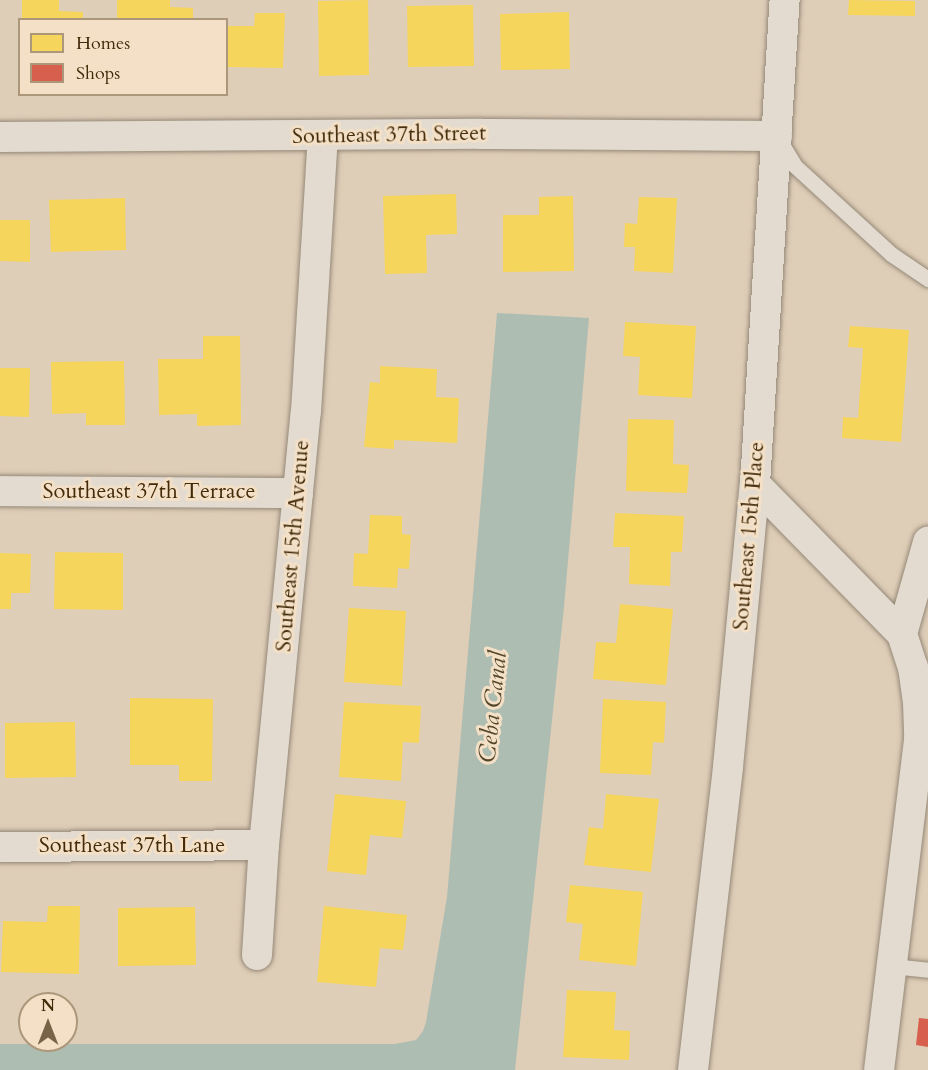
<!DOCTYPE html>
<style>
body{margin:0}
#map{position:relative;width:928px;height:1070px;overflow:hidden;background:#decdb7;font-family:Cardo,serif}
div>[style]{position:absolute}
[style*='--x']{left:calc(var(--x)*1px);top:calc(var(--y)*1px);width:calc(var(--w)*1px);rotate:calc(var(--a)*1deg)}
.water>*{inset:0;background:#aebdb1}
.homes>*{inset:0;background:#f6d55c}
.shops>*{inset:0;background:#d6604d}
.roads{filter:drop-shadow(0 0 2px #958978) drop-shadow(0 0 2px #958978)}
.lane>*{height:15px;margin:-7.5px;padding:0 7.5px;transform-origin:7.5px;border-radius:7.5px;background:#e3dbd0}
.street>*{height:30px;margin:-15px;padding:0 15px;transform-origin:15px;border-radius:15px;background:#e3dbd0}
span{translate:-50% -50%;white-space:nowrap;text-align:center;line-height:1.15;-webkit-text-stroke:6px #f3e0c6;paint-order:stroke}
.street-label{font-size:22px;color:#432a09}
.water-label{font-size:24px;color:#54462a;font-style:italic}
.legend{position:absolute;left:18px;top:18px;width:210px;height:78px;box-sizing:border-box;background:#f3e0c6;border:2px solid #ad977a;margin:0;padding:8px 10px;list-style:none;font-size:18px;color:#432a09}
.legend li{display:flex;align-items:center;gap:12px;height:30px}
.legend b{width:30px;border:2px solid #ad977a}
.north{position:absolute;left:18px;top:992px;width:60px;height:60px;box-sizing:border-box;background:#f3e0c6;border:2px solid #ad977a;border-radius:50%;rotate:0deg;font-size:16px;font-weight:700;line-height:24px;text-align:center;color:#432a09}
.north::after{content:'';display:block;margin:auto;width:21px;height:27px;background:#796346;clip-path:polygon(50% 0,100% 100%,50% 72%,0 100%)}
</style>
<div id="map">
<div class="water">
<i style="clip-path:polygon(497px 313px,589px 318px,564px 607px,515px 1070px,0 1070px,0 1044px,395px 1044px,416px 1040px,423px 1031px,426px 1022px,447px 897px)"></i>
</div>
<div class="homes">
<i style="clip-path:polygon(22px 0,59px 0,59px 11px,83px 12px,83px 20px,22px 20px)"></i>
<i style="clip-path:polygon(117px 0,170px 0,170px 7px,193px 8px,193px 20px,117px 20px)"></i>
<i style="clip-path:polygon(368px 0,369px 75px,319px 76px,318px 1px)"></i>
<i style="clip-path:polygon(849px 0,915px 1px,915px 16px,848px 15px)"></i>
<i style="clip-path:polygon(473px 5px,474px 66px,408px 67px,407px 6px)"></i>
<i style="clip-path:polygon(569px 12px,570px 69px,501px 70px,500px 14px)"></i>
<i style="clip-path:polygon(255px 13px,285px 13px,283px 68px,226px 67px,226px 26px,254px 26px)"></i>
<i style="clip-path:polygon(456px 194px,457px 234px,426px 235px,427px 273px,385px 274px,383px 196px)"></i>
<i style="clip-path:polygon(573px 196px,574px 271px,503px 272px,503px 215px,539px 215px,539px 197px)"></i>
<i style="clip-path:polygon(639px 197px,677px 198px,673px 273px,634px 271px,635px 247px,624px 247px,625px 223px,637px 224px)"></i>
<i style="clip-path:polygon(125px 198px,126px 250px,51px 252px,49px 200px)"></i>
<i style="clip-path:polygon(0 220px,30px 220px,30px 262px,0 261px)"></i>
<i style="clip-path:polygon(625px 322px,696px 326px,692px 398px,638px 395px,640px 357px,623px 356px)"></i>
<i style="clip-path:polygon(850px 326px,909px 330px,901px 442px,842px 438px,843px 417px,858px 418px,863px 348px,848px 347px)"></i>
<i style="clip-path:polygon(203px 336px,240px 336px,241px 425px,197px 426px,197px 414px,159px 415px,158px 359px,203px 359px)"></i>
<i style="clip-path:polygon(124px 361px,125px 425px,86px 425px,86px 413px,52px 414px,51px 362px)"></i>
<i style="clip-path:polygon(380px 366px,437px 369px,436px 397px,459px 398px,457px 443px,394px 440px,394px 449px,364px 447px,370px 382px,380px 383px)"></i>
<i style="clip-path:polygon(0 368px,30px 368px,29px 417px,0 416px)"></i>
<i style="clip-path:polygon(628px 419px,674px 420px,673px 464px,689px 465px,687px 493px,626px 491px)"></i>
<i style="clip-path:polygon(615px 513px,684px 516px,682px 552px,671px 552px,670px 586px,629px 584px,630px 547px,613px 547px)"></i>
<i style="clip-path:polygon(370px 515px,402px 516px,402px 534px,411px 535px,409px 569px,398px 568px,397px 588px,353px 586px,354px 553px,368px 554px)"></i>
<i style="clip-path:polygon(55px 552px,123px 553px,123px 610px,54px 609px)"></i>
<i style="clip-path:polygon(0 553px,31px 554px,30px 593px,11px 593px,11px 609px,0 609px)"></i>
<i style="clip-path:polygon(620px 604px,673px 609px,666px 685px,593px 679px,596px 642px,616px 643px)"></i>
<i style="clip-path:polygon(349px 608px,406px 611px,402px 686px,344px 682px)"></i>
<i style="clip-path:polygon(130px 698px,213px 699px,212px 781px,179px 781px,179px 765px,130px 765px)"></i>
<i style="clip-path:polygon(603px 699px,666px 702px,664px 743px,653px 742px,651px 775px,600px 773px)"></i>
<i style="clip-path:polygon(344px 702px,421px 706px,419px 743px,403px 742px,401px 781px,339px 777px)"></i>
<i style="clip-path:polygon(75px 722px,76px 777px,5px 778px,5px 723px)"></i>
<i style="clip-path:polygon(335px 794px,406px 801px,402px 838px,370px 835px,366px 875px,327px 871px)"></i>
<i style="clip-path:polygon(606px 794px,659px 799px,651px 872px,584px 865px,589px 827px,603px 829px)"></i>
<i style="clip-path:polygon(570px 885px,643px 892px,636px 966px,579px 960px,583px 924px,566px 922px)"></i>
<i style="clip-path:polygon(48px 906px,80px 906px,79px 974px,1px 972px,3px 921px,47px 922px)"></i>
<i style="clip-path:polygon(324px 906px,407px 915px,403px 950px,380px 948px,376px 987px,317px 982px)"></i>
<i style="clip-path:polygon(195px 907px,196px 965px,118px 966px,118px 908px)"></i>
<i style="clip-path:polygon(567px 990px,616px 992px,614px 1030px,630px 1031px,629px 1060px,563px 1057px)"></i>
</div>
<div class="shops">
<i style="clip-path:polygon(919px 1018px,928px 1019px,928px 1047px,916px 1045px)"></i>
</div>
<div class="roads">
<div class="lane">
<i style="--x:780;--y:141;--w:29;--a:59"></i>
<i style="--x:795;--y:166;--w:130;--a:42.5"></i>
<i style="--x:891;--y:254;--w:45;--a:34"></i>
<i style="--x:892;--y:966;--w:36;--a:6"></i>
</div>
<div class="street">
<i style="--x:0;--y:137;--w:481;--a:-0.4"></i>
<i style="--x:481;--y:134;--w:296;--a:0.4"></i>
<i style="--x:755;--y:484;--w:210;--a:45.6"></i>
<i style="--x:902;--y:634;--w:35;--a:72"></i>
<i style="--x:913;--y:667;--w:35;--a:82"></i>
<i style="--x:918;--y:702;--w:38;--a:88"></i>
<i style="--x:919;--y:740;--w:332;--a:96.9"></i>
<i style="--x:0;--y:491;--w:298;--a:0.4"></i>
<i style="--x:902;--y:634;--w:96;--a:-74.2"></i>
<i style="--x:0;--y:847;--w:264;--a:-0.4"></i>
<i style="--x:257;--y:955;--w:110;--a:-86.4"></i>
<i style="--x:264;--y:845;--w:435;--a:-84.5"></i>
<i style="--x:306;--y:412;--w:277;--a:-86.5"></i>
<i style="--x:693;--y:1070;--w:305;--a:-83.4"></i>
<i style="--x:728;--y:767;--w:284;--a:-84.6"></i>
<i style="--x:755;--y:484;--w:485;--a:-86.5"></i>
</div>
</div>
<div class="street-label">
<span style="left:389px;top:135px;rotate:-1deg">Southeast 37th Street</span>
<span style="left:149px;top:492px">Southeast 37th Terrace</span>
<span style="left:749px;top:536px;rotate:-85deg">Southeast 15th Place</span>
<span style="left:293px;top:546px;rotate:-85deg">Southeast 15th Avenue</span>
<span style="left:132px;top:846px">Southeast 37th Lane</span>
</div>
<div class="water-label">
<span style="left:493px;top:707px;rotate:-84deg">Ceba Canal</span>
</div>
<ul class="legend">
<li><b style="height:16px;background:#f6d55c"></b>Homes</li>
<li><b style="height:16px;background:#d6604d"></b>Shops</li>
</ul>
<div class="north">N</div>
</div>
